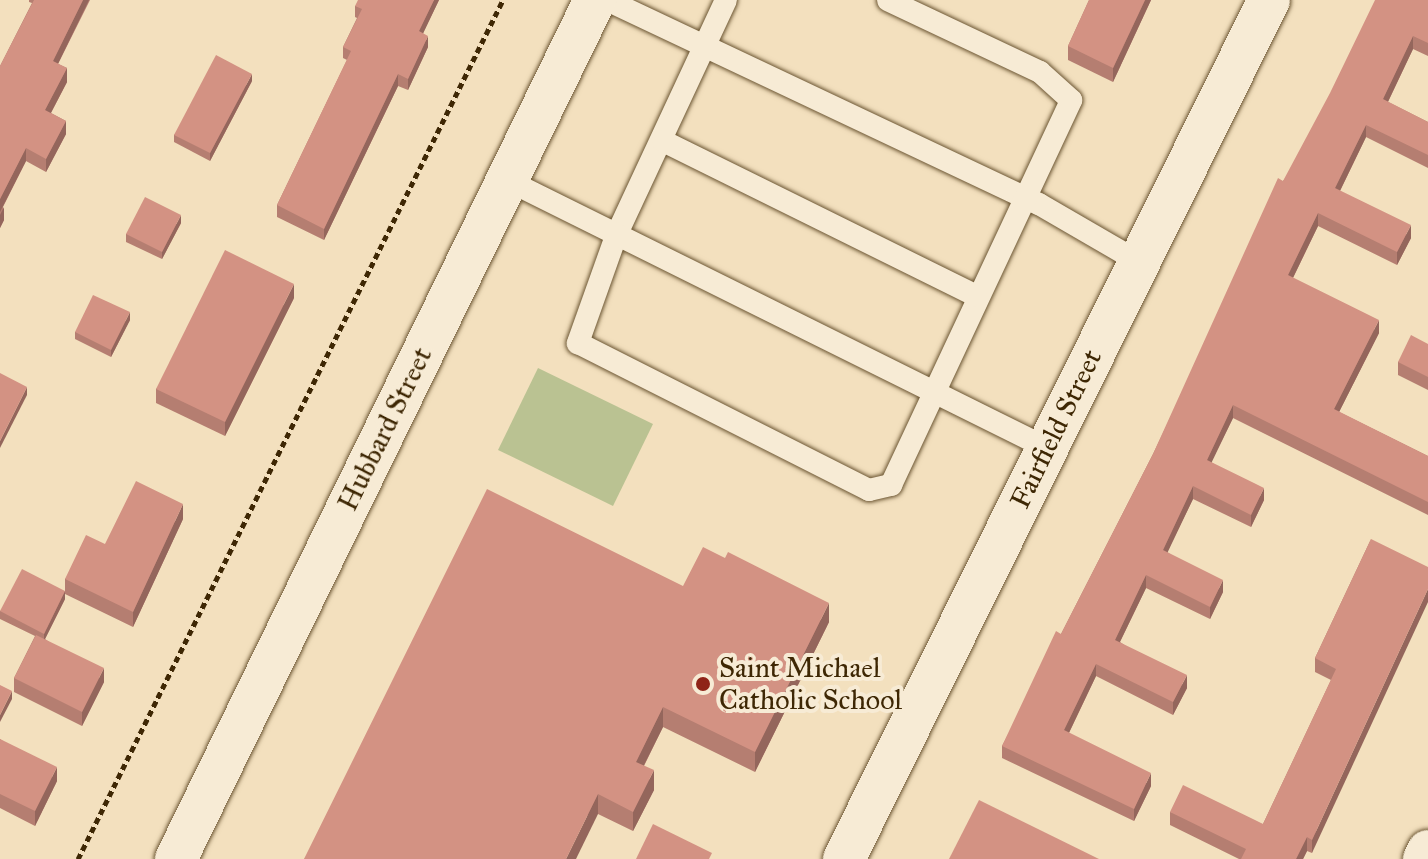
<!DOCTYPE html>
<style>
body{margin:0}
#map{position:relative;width:1428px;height:859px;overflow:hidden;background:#f3e0be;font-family:"IM FELL Great Primer",serif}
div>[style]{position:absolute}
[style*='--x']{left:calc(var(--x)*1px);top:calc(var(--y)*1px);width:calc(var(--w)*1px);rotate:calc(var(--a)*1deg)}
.green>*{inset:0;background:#bac292}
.path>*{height:5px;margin-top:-2.5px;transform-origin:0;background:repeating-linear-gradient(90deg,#3e2704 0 6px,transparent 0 10px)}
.roads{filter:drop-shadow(0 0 2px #6b5532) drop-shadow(0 0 2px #6b5532)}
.lane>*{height:22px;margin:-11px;padding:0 11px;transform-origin:11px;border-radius:11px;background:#f7ebd5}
.street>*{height:42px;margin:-21px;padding:0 21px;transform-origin:21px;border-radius:21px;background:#f7ebd5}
.wall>*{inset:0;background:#b57e71}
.shaded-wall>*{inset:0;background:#94665c}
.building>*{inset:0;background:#d39283}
.dots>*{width:22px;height:22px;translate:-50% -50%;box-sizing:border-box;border:4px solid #f7ebd5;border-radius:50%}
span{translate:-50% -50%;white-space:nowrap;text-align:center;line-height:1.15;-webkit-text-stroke:8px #f7ebd5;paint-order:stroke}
.street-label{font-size:28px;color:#3e2704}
.poi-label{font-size:28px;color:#3e2704}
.left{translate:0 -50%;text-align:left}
</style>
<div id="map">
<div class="green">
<i style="clip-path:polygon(538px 368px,653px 424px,613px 506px,498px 450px)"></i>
</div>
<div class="path">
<i style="--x:78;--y:859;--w:958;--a:-63.68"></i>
</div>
<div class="roads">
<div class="lane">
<i style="--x:607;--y:0;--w:478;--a:25.3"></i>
<i style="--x:1039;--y:204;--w:116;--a:30.1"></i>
<i style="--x:726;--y:0;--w:260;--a:115"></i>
<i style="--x:616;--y:236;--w:114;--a:109.6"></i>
<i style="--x:578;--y:343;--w:326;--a:26.8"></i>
<i style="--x:869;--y:490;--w:23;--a:-13"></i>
<i style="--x:891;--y:485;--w:425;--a:-64.9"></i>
<i style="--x:1071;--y:100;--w:42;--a:-137.9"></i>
<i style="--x:1040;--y:72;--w:168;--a:-154.7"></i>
<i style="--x:663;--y:141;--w:349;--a:26.3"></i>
<i style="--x:507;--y:180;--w:603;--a:26.4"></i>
</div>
<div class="street">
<i style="--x:176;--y:859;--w:956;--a:-64"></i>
<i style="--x:844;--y:859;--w:958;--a:-63.68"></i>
<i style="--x:1424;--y:859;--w:9;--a:-63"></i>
</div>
</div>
<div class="wall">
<i style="clip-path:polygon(29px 0,90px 0,58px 64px,67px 68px,67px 82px,51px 113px,66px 121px,66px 134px,46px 172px,26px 161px,3px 207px,4px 220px,0 228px,0 66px,32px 3px,29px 2px)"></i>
<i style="clip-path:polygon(439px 0,423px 33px,428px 47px,408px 90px,398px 86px,324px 240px,277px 217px,277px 205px,347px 60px,343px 58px,343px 47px,357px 18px,355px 17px,355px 6px)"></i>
<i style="clip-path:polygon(1089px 0,1151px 0,1113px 82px,1068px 60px,1068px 46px)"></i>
<i style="clip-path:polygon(1428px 0,1428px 56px,1413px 49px,1388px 102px,1428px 122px,1428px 168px,1366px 137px,1340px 191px,1411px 238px,1397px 265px,1318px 226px,1293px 278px,1379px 333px,1339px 412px,1428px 456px,1428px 515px,1233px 418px,1211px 462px,1264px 500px,1251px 527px,1193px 499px,1167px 552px,1223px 592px,1210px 619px,1146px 588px,1120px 642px,1187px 688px,1173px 715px,1096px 676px,1069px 733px,1151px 786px,1134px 821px,1002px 758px,1002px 746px,1061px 634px,1153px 454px,1283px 181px)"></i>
<i style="clip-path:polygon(252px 81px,210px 161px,174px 142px,174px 135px)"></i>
<i style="clip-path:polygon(181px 223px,162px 259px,126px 242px,126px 234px)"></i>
<i style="clip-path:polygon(294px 298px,225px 436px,156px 403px,156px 389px)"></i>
<i style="clip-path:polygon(130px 320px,111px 357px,75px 339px,75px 332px)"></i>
<i style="clip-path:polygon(1428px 344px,1428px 390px,1398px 375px,1398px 362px)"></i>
<i style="clip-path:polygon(183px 519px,133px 627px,65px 594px,65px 599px,45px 639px,104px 682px,82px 726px,14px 692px,14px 678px,35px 636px,0 619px,0 611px,65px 591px,65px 579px,105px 544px)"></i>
<i style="clip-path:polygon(1371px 539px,1312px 853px,1307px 851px,1303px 859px,1239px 859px,1170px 825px,1170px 812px,1263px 824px,1331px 680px,1315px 672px,1315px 658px)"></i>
<i style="clip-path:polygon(683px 586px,829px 622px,755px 772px,663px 727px,644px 766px,654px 790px,633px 831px,598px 814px,304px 859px)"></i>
<i style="clip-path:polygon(0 739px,57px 781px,35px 826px,0 808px)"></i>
</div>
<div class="shaded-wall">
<i style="clip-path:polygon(83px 0,89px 0,53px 74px,53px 61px)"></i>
<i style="clip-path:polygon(434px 0,439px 0,419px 42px,419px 31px)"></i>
<i style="clip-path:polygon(1145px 0,1151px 0,1113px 82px,1113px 68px)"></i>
<i style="clip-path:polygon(428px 36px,428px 47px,408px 90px,408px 79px)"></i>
<i style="clip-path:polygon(1413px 36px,1413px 49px,1383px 112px,1383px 99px)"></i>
<i style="clip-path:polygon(67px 68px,67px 82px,45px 124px,45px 110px)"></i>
<i style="clip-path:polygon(252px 74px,252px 81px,210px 161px,210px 153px)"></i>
<i style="clip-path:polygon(398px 74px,398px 86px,324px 240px,324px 229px)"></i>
<i style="clip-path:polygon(66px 121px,66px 134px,46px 172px,46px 159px)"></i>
<i style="clip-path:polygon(1366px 125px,1366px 137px,1335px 201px,1335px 188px)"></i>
<i style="clip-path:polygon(26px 148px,26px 161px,0 212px,0 199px)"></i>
<i style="clip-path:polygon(4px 207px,4px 220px,0 228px,0 215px)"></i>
<i style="clip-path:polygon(1318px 213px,1318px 226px,1288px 288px,1288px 275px)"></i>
<i style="clip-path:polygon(181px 215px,181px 223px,162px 259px,162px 252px)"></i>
<i style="clip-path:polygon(1411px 225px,1411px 238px,1397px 265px,1397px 252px)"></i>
<i style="clip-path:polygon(294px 284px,294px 298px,225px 436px,225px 422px)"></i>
<i style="clip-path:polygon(130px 312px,130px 320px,111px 357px,111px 350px)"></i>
<i style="clip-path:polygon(1379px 320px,1379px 333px,1334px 422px,1334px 409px)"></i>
<i style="clip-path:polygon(27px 387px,27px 395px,0 448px,0 441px)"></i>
<i style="clip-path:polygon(1233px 405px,1233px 418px,1207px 472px,1207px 460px)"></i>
<i style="clip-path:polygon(1193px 486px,1193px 499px,1163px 562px,1163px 550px)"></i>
<i style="clip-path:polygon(1264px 488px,1264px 500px,1251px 527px,1251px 515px)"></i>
<i style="clip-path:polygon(183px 504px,183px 519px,133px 627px,133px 612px)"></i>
<i style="clip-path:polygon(1146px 575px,1146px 588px,1115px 652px,1115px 640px)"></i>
<i style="clip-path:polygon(1223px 580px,1223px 592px,1210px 619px,1210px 607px)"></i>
<i style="clip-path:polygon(1428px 589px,1428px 602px,1312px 853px,1312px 840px)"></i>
<i style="clip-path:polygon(65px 591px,65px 599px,44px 641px,44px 634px)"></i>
<i style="clip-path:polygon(829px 603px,829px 622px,755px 772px,755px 752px)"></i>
<i style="clip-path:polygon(1096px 664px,1096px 676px,1064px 743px,1064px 730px)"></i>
<i style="clip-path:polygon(104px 668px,104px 682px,82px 726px,82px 712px)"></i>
<i style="clip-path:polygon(1187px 675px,1187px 688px,1173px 715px,1173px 702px)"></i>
<i style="clip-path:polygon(12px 691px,12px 699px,0 722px,0 715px)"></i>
<i style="clip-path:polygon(663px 707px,663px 727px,636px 781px,636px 762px)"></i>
<i style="clip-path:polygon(57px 767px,57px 781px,35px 826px,35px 811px)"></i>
<i style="clip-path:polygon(654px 770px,654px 790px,633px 831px,633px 812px)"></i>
<i style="clip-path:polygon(1151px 773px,1151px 786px,1134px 821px,1134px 809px)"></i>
<i style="clip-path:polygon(598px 794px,598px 814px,576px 859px,566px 859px)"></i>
<i style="clip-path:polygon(1307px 837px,1307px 851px,1303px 859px,1296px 859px)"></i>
</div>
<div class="building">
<i style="clip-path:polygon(34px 0,83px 0,53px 61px,67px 68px,45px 110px,66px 121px,46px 159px,26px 148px,0 199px,0 66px)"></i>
<i style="clip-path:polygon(358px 0,434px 0,419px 31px,428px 36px,408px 79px,398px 74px,324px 229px,277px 205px,351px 51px,343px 47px,362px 9px,355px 6px)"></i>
<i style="clip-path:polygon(1089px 0,1145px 0,1113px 68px,1068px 46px)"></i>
<i style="clip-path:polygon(1375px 0,1428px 0,1428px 43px,1413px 36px,1383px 99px,1428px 122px,1428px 155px,1366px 125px,1335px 188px,1411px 225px,1397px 252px,1318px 213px,1288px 275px,1379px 320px,1334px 409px,1428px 456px,1428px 502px,1233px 405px,1207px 460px,1264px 488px,1251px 515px,1193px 486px,1163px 550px,1223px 580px,1210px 607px,1146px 575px,1115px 640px,1187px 675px,1173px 702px,1096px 664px,1064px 730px,1151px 773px,1134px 809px,1002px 746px,1056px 631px,1061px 634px,1153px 454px,1278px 178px,1283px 181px,1330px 93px)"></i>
<i style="clip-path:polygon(216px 55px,252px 74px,210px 153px,174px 135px)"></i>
<i style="clip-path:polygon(145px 197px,181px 215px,162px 252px,126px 234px)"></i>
<i style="clip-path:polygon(225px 250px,294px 284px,225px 422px,156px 389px)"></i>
<i style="clip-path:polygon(93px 295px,130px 312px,111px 350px,75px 332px)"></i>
<i style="clip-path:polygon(1411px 335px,1428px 344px,1428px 377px,1398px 362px)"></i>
<i style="clip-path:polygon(0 373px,27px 387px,0 441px)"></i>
<i style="clip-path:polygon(136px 481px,183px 504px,133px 612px,65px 579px,86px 535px,105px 544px)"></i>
<i style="clip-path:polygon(487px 489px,683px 586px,703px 547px,725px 558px,728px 552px,829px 603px,755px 752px,663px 707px,636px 762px,654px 770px,633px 812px,598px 794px,566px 859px,304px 859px)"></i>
<i style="clip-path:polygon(1371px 539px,1428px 567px,1428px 589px,1312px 840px,1307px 837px,1296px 859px,1241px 859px,1246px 849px,1170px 812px,1183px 785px,1263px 824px,1336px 669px,1315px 658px)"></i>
<i style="clip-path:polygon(22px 569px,65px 591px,44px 634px,0 611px)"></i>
<i style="clip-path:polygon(36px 635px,104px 668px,82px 712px,14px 678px)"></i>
<i style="clip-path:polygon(0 685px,12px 691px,0 715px)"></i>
<i style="clip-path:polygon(0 739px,57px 767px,35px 811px,0 794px)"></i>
<i style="clip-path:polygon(979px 800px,1099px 859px,949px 859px)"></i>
<i style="clip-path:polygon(653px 824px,712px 853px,709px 859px,636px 859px)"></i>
</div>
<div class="dots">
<i style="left:703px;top:684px;background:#8f2418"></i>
</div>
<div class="street-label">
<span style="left:385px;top:429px;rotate:-64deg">Hubbard Street</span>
<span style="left:1056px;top:429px;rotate:-64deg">Fairfield Street</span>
</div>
<div class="poi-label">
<span class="left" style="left:719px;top:684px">Saint Michael<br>Catholic School</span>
</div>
</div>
